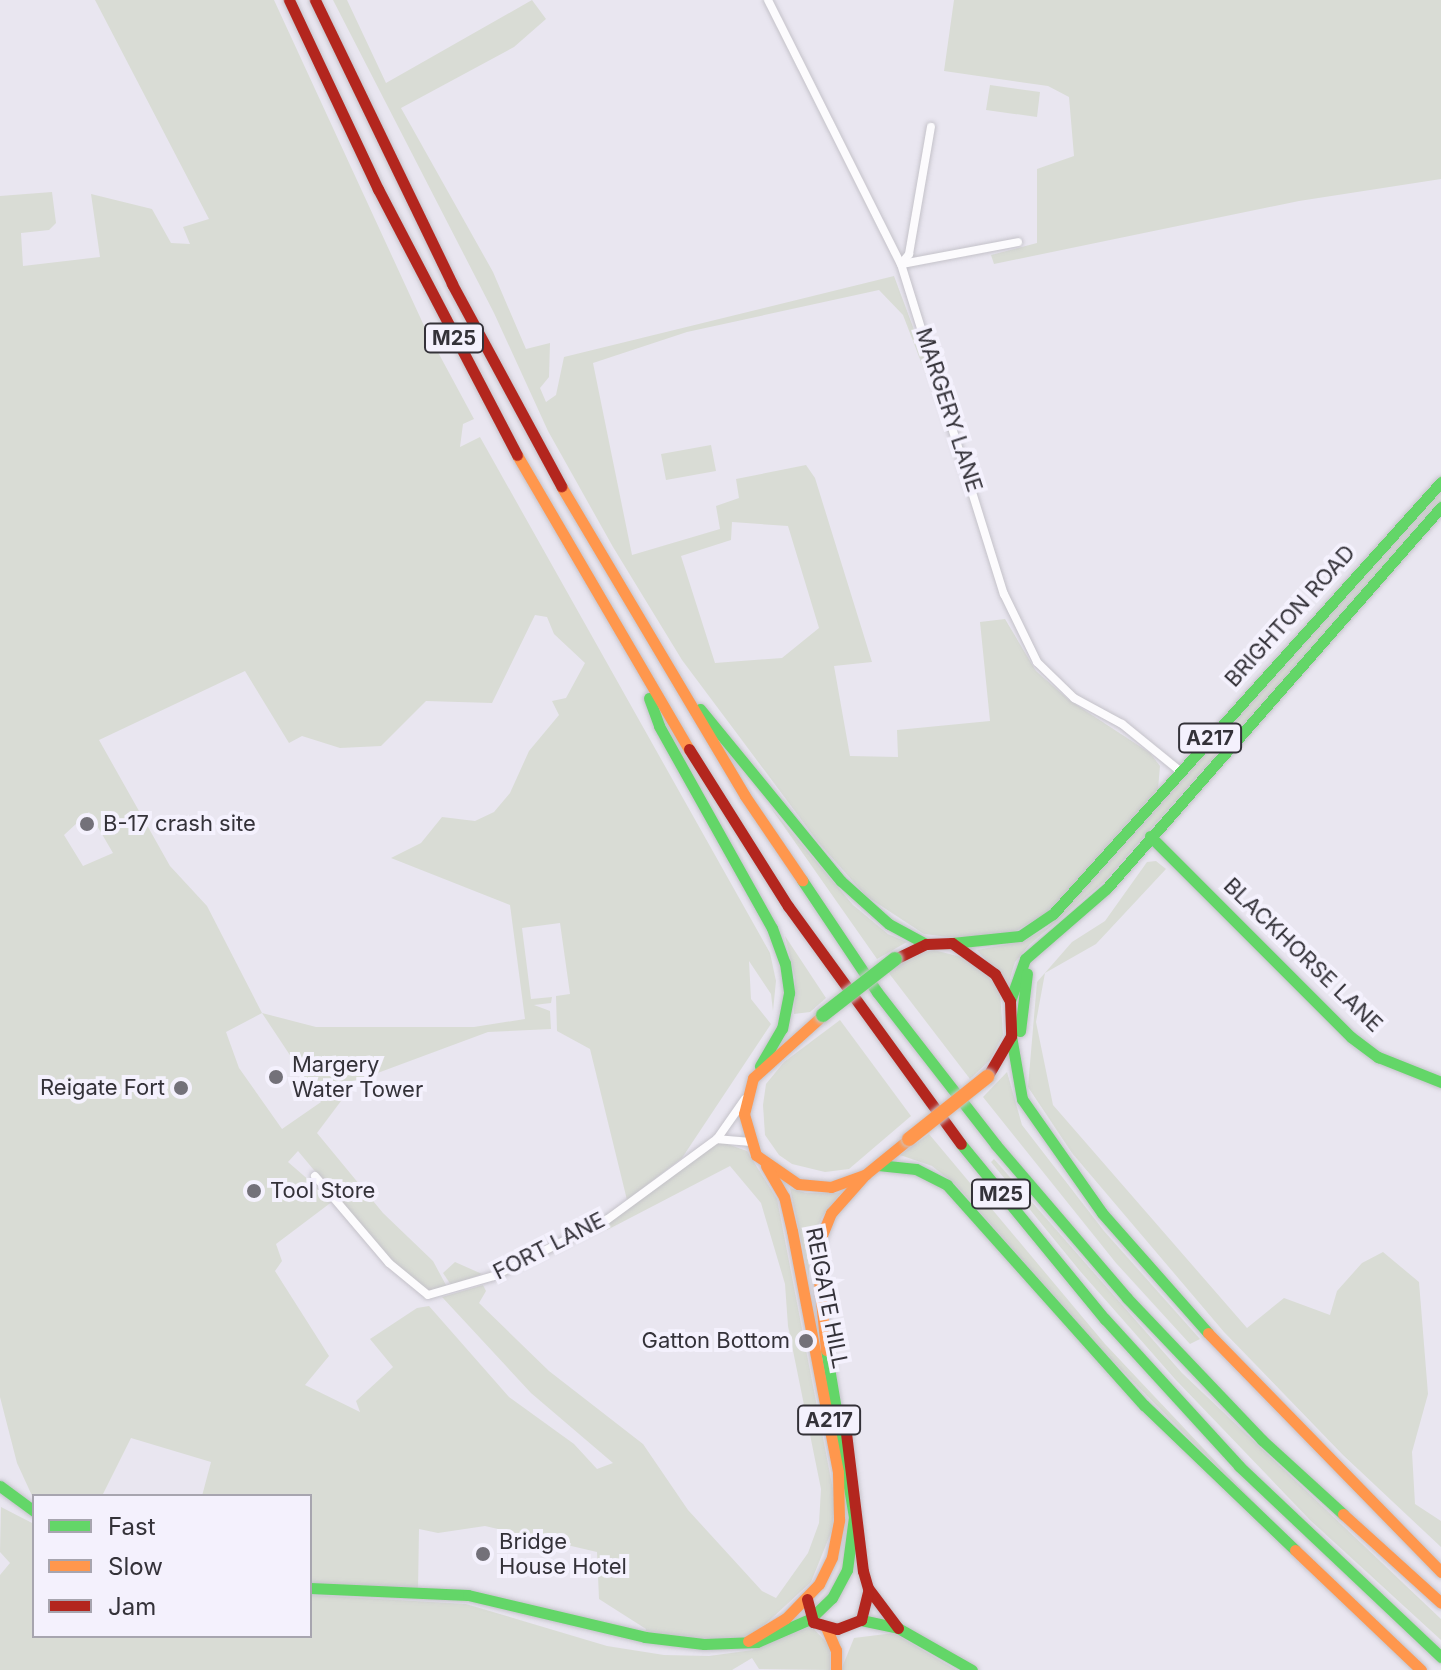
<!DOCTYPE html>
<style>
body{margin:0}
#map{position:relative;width:1441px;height:1670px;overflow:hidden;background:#e9e6f0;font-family:Inter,sans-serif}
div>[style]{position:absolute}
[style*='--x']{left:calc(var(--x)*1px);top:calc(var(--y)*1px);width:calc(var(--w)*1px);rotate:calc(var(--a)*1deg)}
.green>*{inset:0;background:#d9dcd5}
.roads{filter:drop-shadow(0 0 2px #c4c2c9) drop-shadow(0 0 2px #c4c2c9)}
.street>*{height:8px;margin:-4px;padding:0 4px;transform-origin:4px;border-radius:4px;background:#fcfbfd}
.fast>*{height:11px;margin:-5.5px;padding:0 5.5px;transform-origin:5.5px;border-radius:5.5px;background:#63d668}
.slow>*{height:11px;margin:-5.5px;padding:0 5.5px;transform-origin:5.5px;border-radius:5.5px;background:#ff974d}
.jam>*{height:11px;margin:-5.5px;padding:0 5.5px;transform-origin:5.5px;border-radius:5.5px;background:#b3261e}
.bridges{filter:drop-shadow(0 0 2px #c7c5ca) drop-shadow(0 0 2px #c7c5ca)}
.fast-bridge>*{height:14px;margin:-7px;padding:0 7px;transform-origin:7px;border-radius:7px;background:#63d668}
.slow-bridge>*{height:14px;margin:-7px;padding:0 7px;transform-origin:7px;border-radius:7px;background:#ff974d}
.dots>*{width:22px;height:22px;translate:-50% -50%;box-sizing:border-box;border:4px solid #f4f1fd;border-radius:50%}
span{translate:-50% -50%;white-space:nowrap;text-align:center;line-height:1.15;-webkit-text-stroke:8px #f4f1fd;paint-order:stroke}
.shield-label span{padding:2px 6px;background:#f4f1fd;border:2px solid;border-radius:6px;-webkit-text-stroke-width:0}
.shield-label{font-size:20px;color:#343239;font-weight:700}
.street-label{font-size:22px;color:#343239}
.poi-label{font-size:22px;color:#343239}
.left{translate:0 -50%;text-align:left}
.right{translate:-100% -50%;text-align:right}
.legend{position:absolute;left:32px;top:1494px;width:280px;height:144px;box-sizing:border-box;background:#f4f1fd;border:2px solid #a7a5af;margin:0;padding:10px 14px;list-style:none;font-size:24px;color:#343239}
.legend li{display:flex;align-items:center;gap:16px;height:40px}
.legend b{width:40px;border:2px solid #a7a5af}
</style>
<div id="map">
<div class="green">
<i style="clip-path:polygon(evenodd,95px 0,274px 0,426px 330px,474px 419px,463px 424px,460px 447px,480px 437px,770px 953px,776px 981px,773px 1011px,771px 994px,749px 961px,751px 999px,771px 1024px,682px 1158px,627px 1200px,590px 1049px,557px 1031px,556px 996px,570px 994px,560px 923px,522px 928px,531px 999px,552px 997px,551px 1003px,534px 1005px,550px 1011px,551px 1029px,488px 1032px,356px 1081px,317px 1133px,383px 1213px,433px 1261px,447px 1287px,429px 1292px,395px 1267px,298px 1151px,288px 1162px,333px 1201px,276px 1244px,282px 1261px,275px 1271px,329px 1356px,305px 1385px,360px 1412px,356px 1401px,393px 1367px,370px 1339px,417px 1308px,429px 1306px,509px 1397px,574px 1444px,597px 1469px,613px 1463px,531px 1393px,442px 1297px,483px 1285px,486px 1291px,479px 1303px,549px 1371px,643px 1444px,688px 1510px,762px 1591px,776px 1598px,808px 1553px,819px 1523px,821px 1489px,788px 1326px,785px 1284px,761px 1203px,730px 1166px,607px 1230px,607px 1221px,719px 1141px,747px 1151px,777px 1199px,835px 1500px,832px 1530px,811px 1582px,745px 1643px,645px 1637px,646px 1629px,599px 1599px,597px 1552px,485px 1526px,438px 1533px,419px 1529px,418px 1590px,310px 1588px,310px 1496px,202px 1496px,211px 1462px,131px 1438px,102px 1496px,34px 1496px,34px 1500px,17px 1463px,0 1397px,0 196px,52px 192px,56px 223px,49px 230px,21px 233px,23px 266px,100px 257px,91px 194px,152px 209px,171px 243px,190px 244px,183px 227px,209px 219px,95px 0,535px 615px,547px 617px,554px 634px,585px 663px,566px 698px,552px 701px,559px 715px,529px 751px,510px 793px,494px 812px,475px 821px,442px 817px,421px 843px,391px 858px,510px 905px,525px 1019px,474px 1027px,316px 1027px,262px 1013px,207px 906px,170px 866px,99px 740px,245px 671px,289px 743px,302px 736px,340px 748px,381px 746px,426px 701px,492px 703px,535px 615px,95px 0,89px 812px,113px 853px,83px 866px,64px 835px,89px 812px,95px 0,262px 1013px,321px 1102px,282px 1129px,239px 1068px,226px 1032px,262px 1013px)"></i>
<i style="clip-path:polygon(evenodd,333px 0,347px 0,386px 83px,532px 0,546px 19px,514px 47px,401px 108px,493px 272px,526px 349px,550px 343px,549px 377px,540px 388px,546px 402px,556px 395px,564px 357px,894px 276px,952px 432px,948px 432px,903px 315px,879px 290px,687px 332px,593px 363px,632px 555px,720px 529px,716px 506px,739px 498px,736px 479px,806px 465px,815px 478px,872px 662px,834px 666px,850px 756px,898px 757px,897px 730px,990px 721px,980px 622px,1005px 619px,1036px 671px,1069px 700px,1150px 753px,1160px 766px,1158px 789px,1049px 912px,1012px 933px,957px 938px,924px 934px,866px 896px,818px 842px,682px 660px,613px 547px,548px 431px,494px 313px,333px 0,732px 522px,788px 526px,819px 628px,782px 658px,715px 663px,681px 556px,731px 540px,732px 522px)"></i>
<i style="clip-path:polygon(954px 0,1441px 0,1441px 179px,1299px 201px,994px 264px,991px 255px,1037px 243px,1037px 169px,1074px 156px,1069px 97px,1048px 86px,944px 71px)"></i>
<i style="clip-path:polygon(990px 85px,1040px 92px,1037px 117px,986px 110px)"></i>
<i style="clip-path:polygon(711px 445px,716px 471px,666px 480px,661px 454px)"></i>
<i style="clip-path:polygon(1441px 491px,1441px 501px,1105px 881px,1030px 944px,1015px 962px,1008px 985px,977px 950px,1024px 941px,1048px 927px)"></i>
<i style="clip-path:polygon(771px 808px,853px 905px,888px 934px,907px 942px,877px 959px)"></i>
<i style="clip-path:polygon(1156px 861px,1166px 869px,1096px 944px,1045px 973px,1036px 1022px,1053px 1105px,1247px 1328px,1284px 1298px,1330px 1315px,1337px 1291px,1362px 1263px,1383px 1252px,1419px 1282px,1428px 1394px,1412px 1452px,1415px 1504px,1441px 1521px,1441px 1547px,1343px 1455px,1224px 1332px,1072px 1153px,1028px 1087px,1037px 982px,1072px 942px,1105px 921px,1147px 862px)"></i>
<i style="clip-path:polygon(785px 936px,826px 998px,810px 1012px,794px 1014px,795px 978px)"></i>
<i style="clip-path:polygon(934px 950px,965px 958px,988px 974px,1000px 992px,1003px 1035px,990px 1060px,970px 1079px,888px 972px,914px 954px)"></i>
<i style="clip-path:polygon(840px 1020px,911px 1116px,849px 1169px,825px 1172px,792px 1164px,779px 1155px,765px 1135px,763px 1105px,766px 1084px,784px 1062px)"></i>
<i style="clip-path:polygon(1007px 1072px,1022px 1125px,1104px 1231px,1200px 1339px,1190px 1344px,1116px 1263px,983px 1097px)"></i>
<i style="clip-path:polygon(929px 1134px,1105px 1344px,1300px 1551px,1100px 1348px,956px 1185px,932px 1166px,900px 1155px)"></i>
<i style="clip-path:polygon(994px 1159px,1182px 1373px,1441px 1619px,1441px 1640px,1310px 1520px,1175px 1379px,1080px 1271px,991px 1162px)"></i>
<i style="clip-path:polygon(790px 1188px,806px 1193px,841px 1193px,822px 1217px,809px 1247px,809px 1278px)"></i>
<i style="clip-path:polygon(455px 1262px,482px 1274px,451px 1285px,443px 1273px)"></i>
<i style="clip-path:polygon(1px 1507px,34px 1524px,34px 1636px,310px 1636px,310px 1595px,466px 1604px,607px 1646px,664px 1655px,709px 1656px,753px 1650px,811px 1626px,830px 1646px,830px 1670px,759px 1669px,752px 1658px,732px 1670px,0 1670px,0 1575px,10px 1563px,0 1552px)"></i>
<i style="clip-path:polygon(894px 1633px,956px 1670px,841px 1670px,854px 1638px)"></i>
</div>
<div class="roads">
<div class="street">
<i style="--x:768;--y:0;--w:296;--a:63.3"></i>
<i style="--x:901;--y:264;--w:346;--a:72.7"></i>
<i style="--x:1004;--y:594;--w:76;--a:64.1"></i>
<i style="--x:1037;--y:662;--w:52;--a:44.2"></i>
<i style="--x:1074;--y:698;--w:55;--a:28.4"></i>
<i style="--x:1122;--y:724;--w:76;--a:39.1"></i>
<i style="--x:901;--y:264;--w:13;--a:-51"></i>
<i style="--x:909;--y:254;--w:129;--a:-80.2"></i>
<i style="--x:902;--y:264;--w:118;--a:-10.7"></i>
<i style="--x:717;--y:1139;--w:33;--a:5"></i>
<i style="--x:315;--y:1176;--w:114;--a:49.6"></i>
<i style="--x:389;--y:1263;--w:50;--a:39.4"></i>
<i style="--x:428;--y:1295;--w:69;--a:-16.1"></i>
<i style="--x:494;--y:1276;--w:127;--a:-26.6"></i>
<i style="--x:608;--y:1219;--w:135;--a:-36.3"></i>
<i style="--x:717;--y:1139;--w:49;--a:-55"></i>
</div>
<div class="fast">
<i style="--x:649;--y:698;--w:30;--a:70"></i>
<i style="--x:659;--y:726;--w:231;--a:60.8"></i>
<i style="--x:772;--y:928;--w:37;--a:70"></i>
<i style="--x:785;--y:963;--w:30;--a:82"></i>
<i style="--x:789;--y:993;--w:36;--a:101"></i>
<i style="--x:782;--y:1028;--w:44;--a:120.1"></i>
<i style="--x:700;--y:709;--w:222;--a:50.7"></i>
<i style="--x:841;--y:881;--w:64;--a:41.9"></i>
<i style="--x:889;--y:924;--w:42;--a:28.4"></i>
<i style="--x:1150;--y:836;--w:284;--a:45"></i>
<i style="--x:1351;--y:1037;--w:34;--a:37"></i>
<i style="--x:1378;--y:1057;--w:68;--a:21.6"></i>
<i style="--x:802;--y:880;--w:135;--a:56.2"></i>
<i style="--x:877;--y:992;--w:194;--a:52.1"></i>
<i style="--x:996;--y:1145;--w:201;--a:49.4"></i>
<i style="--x:1127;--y:1298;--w:196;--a:46.4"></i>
<i style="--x:1262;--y:1440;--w:110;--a:42.4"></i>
<i style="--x:952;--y:943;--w:68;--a:-5.9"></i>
<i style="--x:1020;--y:936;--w:40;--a:-34"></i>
<i style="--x:1053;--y:914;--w:581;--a:-48.07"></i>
<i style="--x:1010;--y:1001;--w:45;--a:-70.3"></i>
<i style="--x:1025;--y:959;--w:108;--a:-40.9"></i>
<i style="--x:1107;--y:888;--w:507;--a:-48.76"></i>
<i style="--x:1020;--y:1031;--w:58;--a:-83.1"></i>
<i style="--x:1011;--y:1036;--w:64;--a:80.1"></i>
<i style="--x:1022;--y:1099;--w:139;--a:54.9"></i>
<i style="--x:1102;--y:1213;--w:160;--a:48.5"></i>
<i style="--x:961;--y:1144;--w:227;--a:50.6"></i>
<i style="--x:1105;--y:1319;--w:199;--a:47.6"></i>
<i style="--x:1239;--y:1466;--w:278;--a:43.4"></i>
<i style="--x:878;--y:1165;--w:38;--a:6"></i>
<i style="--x:916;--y:1169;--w:35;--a:27"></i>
<i style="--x:947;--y:1185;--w:295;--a:48.2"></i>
<i style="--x:1144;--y:1405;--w:209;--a:43.8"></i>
<i style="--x:0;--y:1486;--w:42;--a:36.3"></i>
<i style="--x:310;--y:1588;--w:158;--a:2.5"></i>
<i style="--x:468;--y:1595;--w:182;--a:13.3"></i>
<i style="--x:645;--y:1637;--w:59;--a:6.8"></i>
<i style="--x:704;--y:1644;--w:53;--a:-2.2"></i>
<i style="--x:757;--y:1642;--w:58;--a:-23.5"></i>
<i style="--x:810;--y:1619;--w:30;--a:-44"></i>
<i style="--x:832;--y:1598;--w:32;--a:-62"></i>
<i style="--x:847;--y:1570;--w:53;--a:-82.5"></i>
<i style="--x:854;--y:1517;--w:169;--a:-99.5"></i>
<i style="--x:861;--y:1620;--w:38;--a:12"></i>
<i style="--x:898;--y:1628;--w:85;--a:29.6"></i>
</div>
<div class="slow">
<i style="--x:517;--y:455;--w:341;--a:59.7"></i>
<i style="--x:561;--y:486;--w:360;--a:59.3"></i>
<i style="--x:745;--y:796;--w:102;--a:55.8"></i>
<i style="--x:823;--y:1015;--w:94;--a:138"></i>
<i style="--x:753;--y:1078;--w:37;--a:104"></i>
<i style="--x:744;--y:1114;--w:43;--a:73.7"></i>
<i style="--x:756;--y:1155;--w:51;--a:34.6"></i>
<i style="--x:798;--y:1184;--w:33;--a:5"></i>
<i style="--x:831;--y:1187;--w:37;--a:-20"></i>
<i style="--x:866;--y:1174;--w:55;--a:-39.1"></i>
<i style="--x:1208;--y:1333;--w:334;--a:45.7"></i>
<i style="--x:826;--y:1350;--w:100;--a:-95.7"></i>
<i style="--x:816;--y:1250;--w:40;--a:-68"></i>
<i style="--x:831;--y:1213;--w:50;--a:-48.3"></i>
<i style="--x:1343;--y:1514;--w:132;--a:42.2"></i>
<i style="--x:1295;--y:1550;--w:174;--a:43.6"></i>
<i style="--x:826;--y:1627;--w:25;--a:67"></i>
<i style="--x:836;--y:1650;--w:20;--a:90"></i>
<i style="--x:748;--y:1641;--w:44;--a:-31.2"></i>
<i style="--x:786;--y:1618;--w:47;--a:-45.9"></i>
<i style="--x:819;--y:1584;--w:30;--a:-64"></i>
<i style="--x:832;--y:1557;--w:38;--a:-79"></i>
<i style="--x:839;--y:1520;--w:48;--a:-91.2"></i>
<i style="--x:838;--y:1472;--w:245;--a:-100.8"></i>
<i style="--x:792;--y:1231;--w:35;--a:-103"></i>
<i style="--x:784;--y:1197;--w:36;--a:-120"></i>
</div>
<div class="jam">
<i style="--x:289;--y:0;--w:209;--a:64.8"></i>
<i style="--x:378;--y:189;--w:300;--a:62.4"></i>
<i style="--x:315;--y:0;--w:315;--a:64.2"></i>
<i style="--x:452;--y:284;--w:230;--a:61.6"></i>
<i style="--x:689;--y:749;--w:186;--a:57.8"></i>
<i style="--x:788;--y:906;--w:294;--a:54"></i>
<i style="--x:895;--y:959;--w:34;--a:-26"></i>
<i style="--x:926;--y:944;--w:26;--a:-2"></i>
<i style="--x:952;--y:943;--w:53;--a:35.8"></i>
<i style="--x:995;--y:974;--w:31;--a:61"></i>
<i style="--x:1010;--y:1001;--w:35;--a:88"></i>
<i style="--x:1011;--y:1036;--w:48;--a:120.3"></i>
<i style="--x:846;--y:1433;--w:139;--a:83"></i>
<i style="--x:863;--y:1571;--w:18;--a:74"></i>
<i style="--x:868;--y:1588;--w:50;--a:53.1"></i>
<i style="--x:807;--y:1599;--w:24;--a:75"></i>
<i style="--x:813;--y:1622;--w:25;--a:16"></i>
<i style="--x:837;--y:1629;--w:26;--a:-21"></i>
<i style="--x:861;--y:1620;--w:29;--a:-76"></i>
</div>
</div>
<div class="bridges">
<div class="fast-bridge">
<i style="--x:823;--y:1015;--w:91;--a:-37.9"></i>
</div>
<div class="slow-bridge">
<i style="--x:909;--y:1139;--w:100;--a:-38.5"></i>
</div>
</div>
<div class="dots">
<i style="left:87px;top:824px;background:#737179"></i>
<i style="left:276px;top:1077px;background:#737179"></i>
<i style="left:181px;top:1088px;background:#737179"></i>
<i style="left:254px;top:1191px;background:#737179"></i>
<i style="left:806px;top:1341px;background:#737179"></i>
<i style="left:483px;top:1554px;background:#737179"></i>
</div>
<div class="shield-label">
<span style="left:454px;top:338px">M25</span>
<span style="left:1210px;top:738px">A217</span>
<span style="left:1001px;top:1194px">M25</span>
<span style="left:829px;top:1420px">A217</span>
</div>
<div class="street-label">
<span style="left:949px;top:410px;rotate:72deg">MARGERY LANE</span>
<span style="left:1290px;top:616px;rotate:-48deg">BRIGHTON ROAD</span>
<span style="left:1303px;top:955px;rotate:44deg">BLACKHORSE LANE</span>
<span style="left:549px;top:1246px;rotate:-27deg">FORT LANE</span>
<span style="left:827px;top:1298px;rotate:79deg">REIGATE HILL</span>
</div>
<div class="poi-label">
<span class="left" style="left:103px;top:824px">B-17 crash site</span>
<span class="left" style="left:292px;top:1077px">Margery<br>Water Tower</span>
<span class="right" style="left:165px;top:1088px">Reigate Fort</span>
<span class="left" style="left:270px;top:1191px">Tool Store</span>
<span class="right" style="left:790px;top:1341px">Gatton Bottom</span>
<span class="left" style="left:499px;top:1554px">Bridge<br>House Hotel</span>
</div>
<ul class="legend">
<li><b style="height:10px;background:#63d668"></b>Fast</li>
<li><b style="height:10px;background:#ff974d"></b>Slow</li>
<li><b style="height:10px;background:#b3261e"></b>Jam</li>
</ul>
</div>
